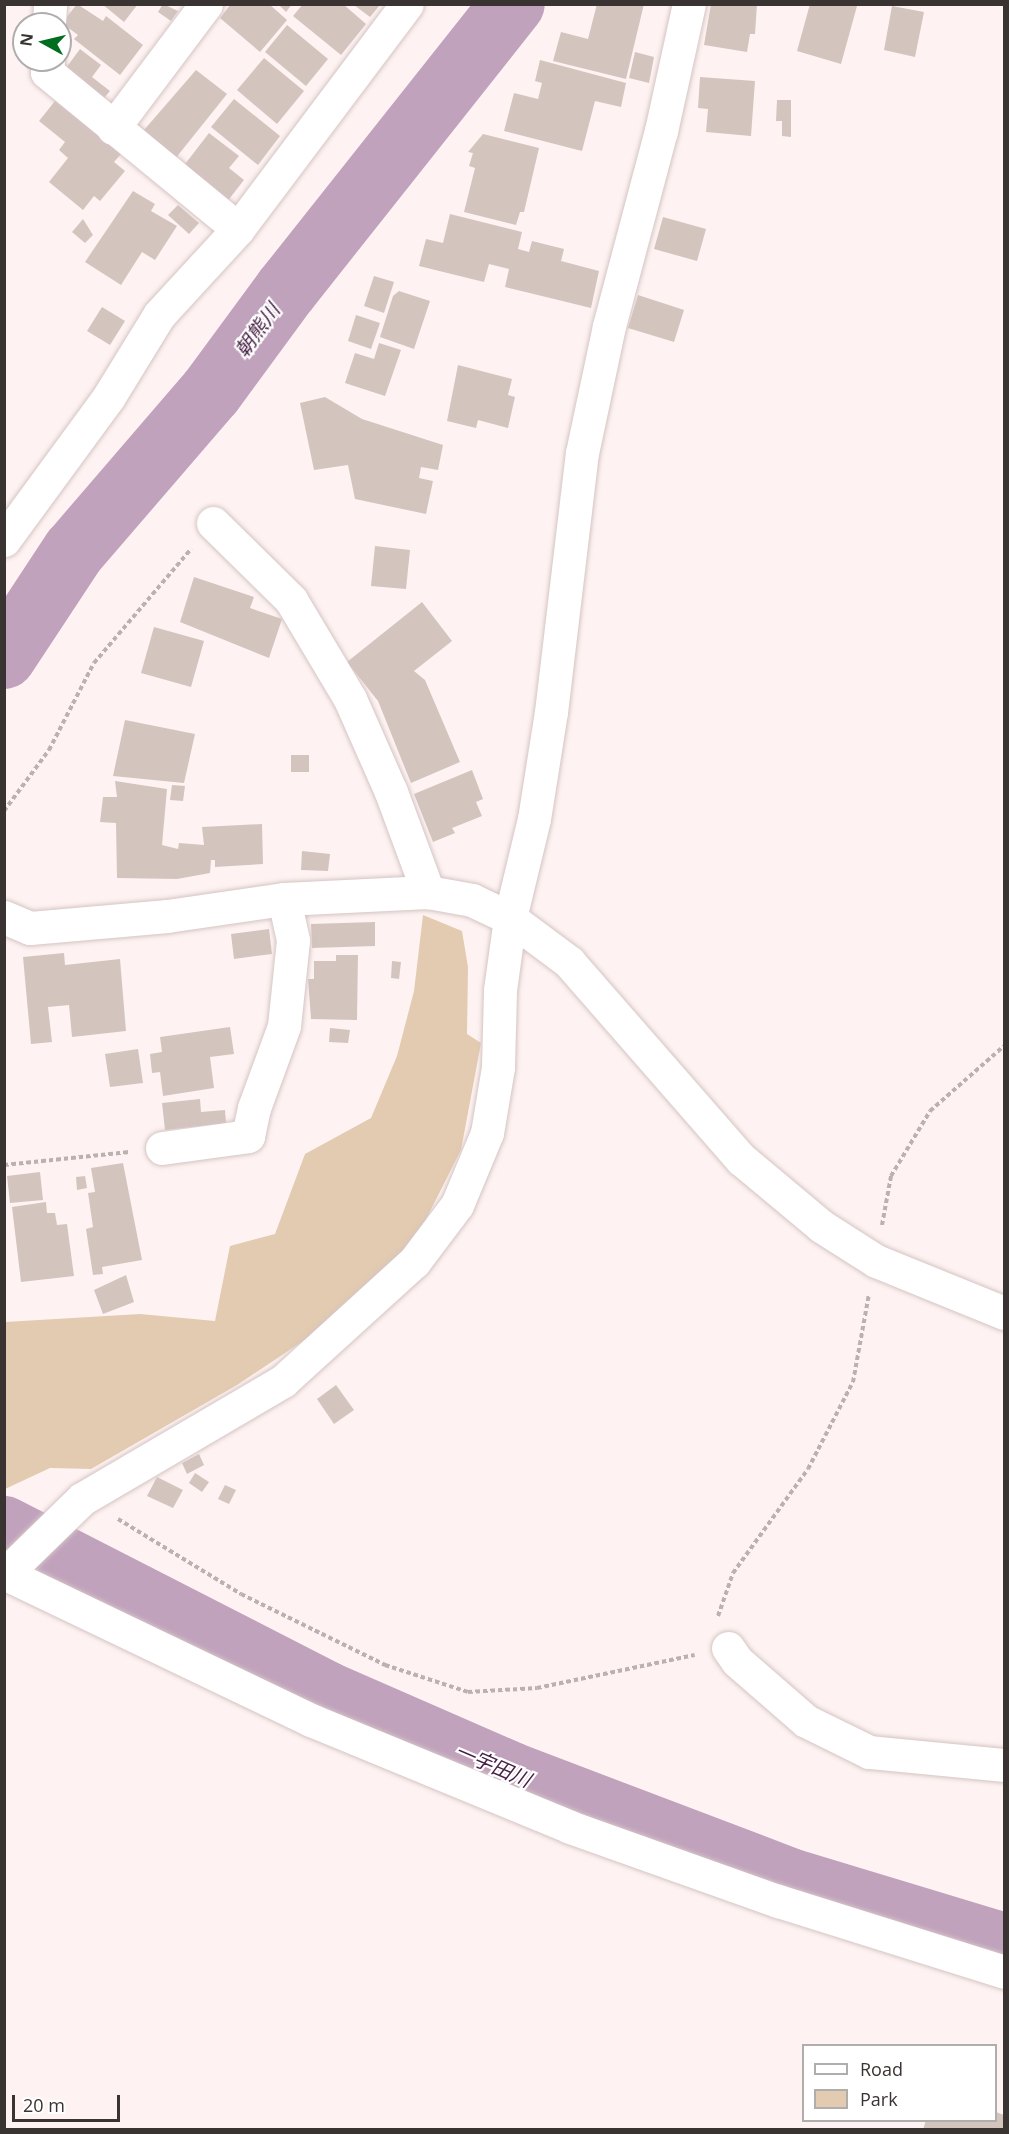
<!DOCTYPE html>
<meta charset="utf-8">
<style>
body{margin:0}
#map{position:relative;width:1009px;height:2134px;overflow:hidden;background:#fef3f2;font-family:"Open Sans","Noto Sans JP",sans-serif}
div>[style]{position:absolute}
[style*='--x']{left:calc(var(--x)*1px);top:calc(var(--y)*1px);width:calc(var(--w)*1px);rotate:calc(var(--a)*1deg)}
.green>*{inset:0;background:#e2cbb0}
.river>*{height:64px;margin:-32px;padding:0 32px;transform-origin:32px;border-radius:32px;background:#c0a2bd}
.building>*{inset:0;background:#d3c4be}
.path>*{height:4px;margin-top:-2px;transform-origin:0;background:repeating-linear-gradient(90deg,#bab1b0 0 4.5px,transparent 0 7.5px)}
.roads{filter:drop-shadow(0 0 2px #d5c4c4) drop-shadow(0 0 2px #d5c4c4)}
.minor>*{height:33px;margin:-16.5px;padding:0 16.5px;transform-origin:16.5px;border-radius:16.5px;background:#fff}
.tertiary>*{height:33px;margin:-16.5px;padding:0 16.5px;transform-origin:16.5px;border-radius:16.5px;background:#fff}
span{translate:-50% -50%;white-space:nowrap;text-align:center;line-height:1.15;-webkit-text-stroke:4.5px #fff;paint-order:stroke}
.water-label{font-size:20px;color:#482045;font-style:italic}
.frame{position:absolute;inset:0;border:6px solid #393332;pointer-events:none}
.legend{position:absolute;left:802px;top:2044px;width:195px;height:78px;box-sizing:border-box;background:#fff;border:2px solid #b0adad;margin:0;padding:8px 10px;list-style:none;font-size:18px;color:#393332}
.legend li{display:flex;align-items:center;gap:12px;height:30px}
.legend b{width:30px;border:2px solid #b0adad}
.north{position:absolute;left:12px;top:12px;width:60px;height:60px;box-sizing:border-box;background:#fff;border:2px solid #b0adad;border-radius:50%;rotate:278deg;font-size:16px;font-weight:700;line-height:24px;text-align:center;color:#393332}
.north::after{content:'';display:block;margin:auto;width:21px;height:27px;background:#016e1f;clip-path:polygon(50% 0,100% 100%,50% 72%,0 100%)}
.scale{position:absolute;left:12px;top:2095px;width:108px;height:27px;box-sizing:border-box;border:3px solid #393332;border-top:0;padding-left:8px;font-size:18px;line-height:21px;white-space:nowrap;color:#393332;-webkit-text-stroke:4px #fff;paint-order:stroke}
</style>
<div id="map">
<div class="green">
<i style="clip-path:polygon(423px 915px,462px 931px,468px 967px,467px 1034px,481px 1043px,461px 1150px,411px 1249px,315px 1333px,237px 1385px,91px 1469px,50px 1468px,5px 1489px,5px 1322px,140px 1314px,215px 1321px,230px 1246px,275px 1234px,305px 1154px,371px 1118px,397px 1056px,414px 991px)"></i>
</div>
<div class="river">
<i style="--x:4;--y:657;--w:127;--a:-56.6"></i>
<i style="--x:74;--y:551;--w:210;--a:-49.3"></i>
<i style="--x:211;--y:392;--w:127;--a:-53.7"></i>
<i style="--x:286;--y:290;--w:365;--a:-51.6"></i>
<i style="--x:4;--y:1528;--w:362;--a:27.1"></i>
<i style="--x:326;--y:1693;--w:202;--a:23.6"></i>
<i style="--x:511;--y:1774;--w:298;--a:20.8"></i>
<i style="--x:790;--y:1880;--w:224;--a:16.9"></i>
</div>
<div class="building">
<i style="clip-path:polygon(77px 4px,103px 21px,106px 16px,143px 45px,120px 75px,74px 39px,78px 35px,62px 23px)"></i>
<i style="clip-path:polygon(102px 4px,138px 4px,124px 22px)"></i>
<i style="clip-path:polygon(163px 4px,178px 11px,171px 21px,158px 12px)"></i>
<i style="clip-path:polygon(231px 4px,269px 4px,287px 20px,260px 52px,220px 18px)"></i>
<i style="clip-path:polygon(278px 4px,292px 4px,286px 12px)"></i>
<i style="clip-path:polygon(303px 4px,343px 4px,366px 24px,341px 55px,293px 16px)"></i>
<i style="clip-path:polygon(597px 4px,644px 4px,626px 79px,553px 61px,561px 32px,588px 39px)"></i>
<i style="clip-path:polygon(711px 4px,757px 4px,755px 34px,750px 34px,747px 52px,704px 45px)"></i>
<i style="clip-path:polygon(810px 4px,857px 6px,841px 64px,797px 51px)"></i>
<i style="clip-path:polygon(354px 5px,380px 5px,370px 17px)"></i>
<i style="clip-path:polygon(892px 6px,924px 12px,915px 57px,884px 50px)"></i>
<i style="clip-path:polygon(287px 25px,328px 59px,306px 86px,265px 52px)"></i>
<i style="clip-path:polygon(80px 49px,101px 65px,92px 77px,110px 91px,104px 98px,66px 68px)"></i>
<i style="clip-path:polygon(635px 52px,654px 57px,649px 83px,629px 78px)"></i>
<i style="clip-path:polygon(264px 58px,304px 91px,277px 124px,237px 90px)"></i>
<i style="clip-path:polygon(540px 60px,626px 83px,621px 107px,595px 101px,582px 151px,504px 131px,514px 93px,538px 99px,542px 83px,535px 81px)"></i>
<i style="clip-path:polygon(196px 70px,227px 94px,175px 159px,144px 130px)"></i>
<i style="clip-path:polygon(700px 77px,755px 81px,751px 136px,706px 132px,708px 109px,698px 108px)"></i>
<i style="clip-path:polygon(234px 99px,280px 136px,258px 165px,211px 127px)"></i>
<i style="clip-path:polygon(777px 100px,791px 100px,791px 137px,782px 136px,782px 121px,776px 121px)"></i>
<i style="clip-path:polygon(55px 101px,121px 154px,114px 162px,125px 171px,100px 201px,94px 196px,83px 210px,49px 182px,68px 158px,59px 150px,65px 142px,39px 121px)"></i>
<i style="clip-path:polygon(209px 133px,239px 156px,229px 168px,244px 180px,226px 203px,182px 168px)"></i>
<i style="clip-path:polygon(483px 134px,539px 148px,524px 212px,520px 212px,516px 225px,464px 212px,475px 168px,469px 166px,473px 153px,468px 152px)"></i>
<i style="clip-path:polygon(133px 191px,155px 204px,151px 211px,177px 226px,155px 260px,142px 252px,121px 285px,85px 262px)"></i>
<i style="clip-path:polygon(178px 205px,199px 223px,189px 234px,168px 215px)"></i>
<i style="clip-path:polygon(450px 214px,522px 232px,518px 249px,529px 252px,532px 241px,564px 249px,561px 261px,599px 271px,591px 308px,505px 287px,509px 269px,489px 264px,484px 282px,419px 266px,426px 239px,443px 243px)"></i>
<i style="clip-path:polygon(663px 217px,706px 229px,697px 261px,654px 249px)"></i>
<i style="clip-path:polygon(83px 219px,93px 235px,85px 243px,72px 232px)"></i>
<i style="clip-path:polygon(374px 276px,394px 282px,384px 313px,364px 306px)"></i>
<i style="clip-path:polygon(399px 291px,430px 301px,414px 349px,380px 337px,393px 296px)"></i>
<i style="clip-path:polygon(638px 295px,684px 310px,674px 342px,628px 328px)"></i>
<i style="clip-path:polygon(102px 307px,125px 321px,110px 345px,87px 331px)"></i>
<i style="clip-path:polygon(356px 315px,380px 323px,371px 349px,348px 341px)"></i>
<i style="clip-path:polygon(379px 343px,401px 350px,385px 396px,345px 383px,355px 353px,374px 359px)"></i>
<i style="clip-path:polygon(458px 365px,512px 379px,508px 395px,515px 397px,508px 428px,478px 420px,476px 428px,447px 421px)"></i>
<i style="clip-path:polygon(325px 397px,362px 419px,443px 445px,438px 470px,421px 467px,419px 478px,433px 481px,426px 514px,355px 499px,348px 465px,314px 470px,300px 403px)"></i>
<i style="clip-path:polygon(375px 546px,410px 550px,406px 589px,371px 586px)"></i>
<i style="clip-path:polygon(194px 577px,254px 597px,250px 608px,282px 619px,269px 658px,180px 622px)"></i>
<i style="clip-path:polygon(422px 602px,452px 641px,414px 671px,425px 680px,460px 762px,411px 783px,378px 701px,347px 662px)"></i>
<i style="clip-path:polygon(154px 627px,204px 641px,191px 687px,141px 673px)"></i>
<i style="clip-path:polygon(125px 720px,195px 734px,184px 783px,113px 776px)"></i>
<i style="clip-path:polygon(291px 755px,309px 755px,309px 772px,291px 772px)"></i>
<i style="clip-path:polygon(472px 770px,483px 799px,476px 802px,482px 816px,452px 828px,455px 833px,433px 842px,414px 794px)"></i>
<i style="clip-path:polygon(115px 781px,167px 789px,162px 845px,178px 849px,179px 843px,204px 845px,202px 827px,262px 824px,263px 864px,215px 867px,215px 860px,211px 860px,210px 873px,177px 879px,117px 878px,116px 823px,100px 822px,103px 797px,117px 797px)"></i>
<i style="clip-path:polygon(172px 785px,185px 786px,183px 801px,170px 800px)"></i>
<i style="clip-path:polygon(302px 851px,330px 854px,328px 871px,301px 870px)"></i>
<i style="clip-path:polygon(375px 922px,375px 946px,312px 948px,311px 924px)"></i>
<i style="clip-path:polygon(269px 929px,272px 954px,234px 959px,231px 934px)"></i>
<i style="clip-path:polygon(64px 953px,65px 965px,120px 959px,126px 1031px,72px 1037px,69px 1005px,48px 1007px,52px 1042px,31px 1044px,23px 957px)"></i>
<i style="clip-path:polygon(336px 955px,358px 955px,357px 1020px,311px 1019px,308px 979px,314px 979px,314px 961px,336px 961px)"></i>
<i style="clip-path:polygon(392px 961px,401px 962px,399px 979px,391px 978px)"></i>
<i style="clip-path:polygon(230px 1027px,234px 1054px,210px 1057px,214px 1088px,163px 1096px,160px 1072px,152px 1073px,150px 1054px,162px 1052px,160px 1037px)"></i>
<i style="clip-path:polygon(330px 1028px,350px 1030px,348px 1043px,329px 1042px)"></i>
<i style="clip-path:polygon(138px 1049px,143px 1083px,110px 1087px,105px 1054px)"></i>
<i style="clip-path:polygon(200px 1099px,201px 1112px,225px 1110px,226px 1123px,165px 1130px,162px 1103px)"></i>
<i style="clip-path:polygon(123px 1163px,142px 1260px,102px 1267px,103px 1274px,93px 1275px,86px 1229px,93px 1227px,88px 1193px,95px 1192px,91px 1168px)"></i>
<i style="clip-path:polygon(40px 1172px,43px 1200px,10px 1203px,7px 1176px)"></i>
<i style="clip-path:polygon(85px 1176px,87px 1188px,77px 1190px,76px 1177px)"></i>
<i style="clip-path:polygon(46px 1202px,47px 1213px,55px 1213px,57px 1225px,67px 1224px,74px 1276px,21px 1282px,12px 1207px)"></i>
<i style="clip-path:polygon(126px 1275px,134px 1302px,103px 1314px,94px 1290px)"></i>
<i style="clip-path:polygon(336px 1385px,354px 1410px,334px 1424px,317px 1399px)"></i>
<i style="clip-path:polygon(199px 1454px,204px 1465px,187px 1474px,182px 1463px)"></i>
<i style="clip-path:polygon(195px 1473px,209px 1482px,202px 1492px,189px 1483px)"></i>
<i style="clip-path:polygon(157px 1477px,183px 1490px,173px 1508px,147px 1496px)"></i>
<i style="clip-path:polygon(225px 1485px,236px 1490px,229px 1504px,218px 1499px)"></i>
<i style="clip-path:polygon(996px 2112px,1004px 2115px,1004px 2130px,923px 2130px,926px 2120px,996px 2120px)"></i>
</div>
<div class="path">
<i style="--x:4;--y:811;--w:76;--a:-53.6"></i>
<i style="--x:49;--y:750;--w:98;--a:-62.7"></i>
<i style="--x:94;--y:663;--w:150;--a:-49.6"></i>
<i style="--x:4;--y:1165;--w:126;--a:-5.9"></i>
<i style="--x:882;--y:1225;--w:50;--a:-79.6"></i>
<i style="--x:891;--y:1176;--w:76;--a:-59"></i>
<i style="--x:930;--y:1111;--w:98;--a:-41.3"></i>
<i style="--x:118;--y:1519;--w:144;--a:31.4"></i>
<i style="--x:241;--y:1594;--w:161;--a:26.2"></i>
<i style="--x:385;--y:1665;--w:87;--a:18"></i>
<i style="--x:468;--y:1692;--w:69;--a:-3.3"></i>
<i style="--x:537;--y:1688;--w:161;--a:-11.8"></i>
<i style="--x:718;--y:1616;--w:46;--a:-70.8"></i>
<i style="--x:733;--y:1573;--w:128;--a:-54.2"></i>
<i style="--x:808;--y:1469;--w:98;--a:-62.7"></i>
<i style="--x:853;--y:1382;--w:89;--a:-79.7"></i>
</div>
<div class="roads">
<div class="minor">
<i style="--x:49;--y:24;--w:20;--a:-87"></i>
<i style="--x:48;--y:60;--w:12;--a:95"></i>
<i style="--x:47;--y:72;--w:247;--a:39.4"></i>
<i style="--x:113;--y:128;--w:155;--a:-53.1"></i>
<i style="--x:213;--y:523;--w:110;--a:44.6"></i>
<i style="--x:291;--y:600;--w:115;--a:59.2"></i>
<i style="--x:350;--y:699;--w:102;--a:66.2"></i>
<i style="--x:391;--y:792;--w:107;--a:69.7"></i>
<i style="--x:4;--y:540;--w:176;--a:-53.8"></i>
<i style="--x:108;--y:398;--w:97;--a:-58.4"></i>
<i style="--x:159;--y:315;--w:117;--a:-47.4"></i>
<i style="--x:238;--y:229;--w:281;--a:-53.1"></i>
<i style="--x:162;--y:1148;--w:87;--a:-7.9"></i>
<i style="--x:248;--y:1136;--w:29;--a:-78"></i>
<i style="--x:254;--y:1108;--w:87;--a:-69.9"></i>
<i style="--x:284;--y:1026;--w:86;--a:-84"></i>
<i style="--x:293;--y:940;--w:42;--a:-102.4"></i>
<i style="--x:6;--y:1574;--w:338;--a:25.6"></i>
<i style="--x:311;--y:1720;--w:280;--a:22.4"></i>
<i style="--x:570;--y:1827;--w:221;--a:19.6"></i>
<i style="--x:778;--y:1901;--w:237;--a:17.4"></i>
<i style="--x:4;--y:1575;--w:109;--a:-44.3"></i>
<i style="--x:82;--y:1499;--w:233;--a:-30.4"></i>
<i style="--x:283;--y:1381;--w:177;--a:-42.3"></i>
<i style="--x:414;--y:1262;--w:71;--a:-53"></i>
<i style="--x:457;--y:1205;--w:78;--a:-67.4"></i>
<i style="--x:487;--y:1133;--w:67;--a:-80.5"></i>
<i style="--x:498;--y:1067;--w:77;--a:-88.5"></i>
<i style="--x:500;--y:990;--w:73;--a:-82.1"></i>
<i style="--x:510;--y:918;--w:102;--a:-76.4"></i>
<i style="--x:534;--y:819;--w:108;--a:-81"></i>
<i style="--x:551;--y:712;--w:261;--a:-83.2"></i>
<i style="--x:582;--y:453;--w:130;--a:-78"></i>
<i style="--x:609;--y:326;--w:202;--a:-75.1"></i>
<i style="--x:661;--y:131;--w:130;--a:-77.6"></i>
<i style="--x:728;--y:1648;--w:16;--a:55"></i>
<i style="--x:737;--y:1661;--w:91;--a:41"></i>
<i style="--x:806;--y:1721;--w:70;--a:26.2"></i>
<i style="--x:869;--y:1752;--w:136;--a:5.5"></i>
</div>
<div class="tertiary">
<i style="--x:4;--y:917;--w:28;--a:23"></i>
<i style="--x:30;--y:928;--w:138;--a:-5"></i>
<i style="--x:167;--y:916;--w:118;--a:-8.3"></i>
<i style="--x:284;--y:899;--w:144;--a:-2.8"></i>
<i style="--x:428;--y:892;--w:45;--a:10.3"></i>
<i style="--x:472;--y:900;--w:42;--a:25.3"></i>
<i style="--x:510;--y:918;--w:74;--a:36.7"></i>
<i style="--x:569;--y:962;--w:262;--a:48.9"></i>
<i style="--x:741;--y:1159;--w:104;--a:39.9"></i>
<i style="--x:821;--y:1226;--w:65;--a:32.5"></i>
<i style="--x:876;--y:1261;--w:138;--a:22.1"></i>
</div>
</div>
<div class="water-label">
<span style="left:257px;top:330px;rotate:-54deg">朝熊川</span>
<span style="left:493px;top:1765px;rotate:23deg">一宇田川</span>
</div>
<div class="frame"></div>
<ul class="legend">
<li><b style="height:8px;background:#fff"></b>Road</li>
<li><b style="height:16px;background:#e2cbb0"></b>Park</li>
</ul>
<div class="north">N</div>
<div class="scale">20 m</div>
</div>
